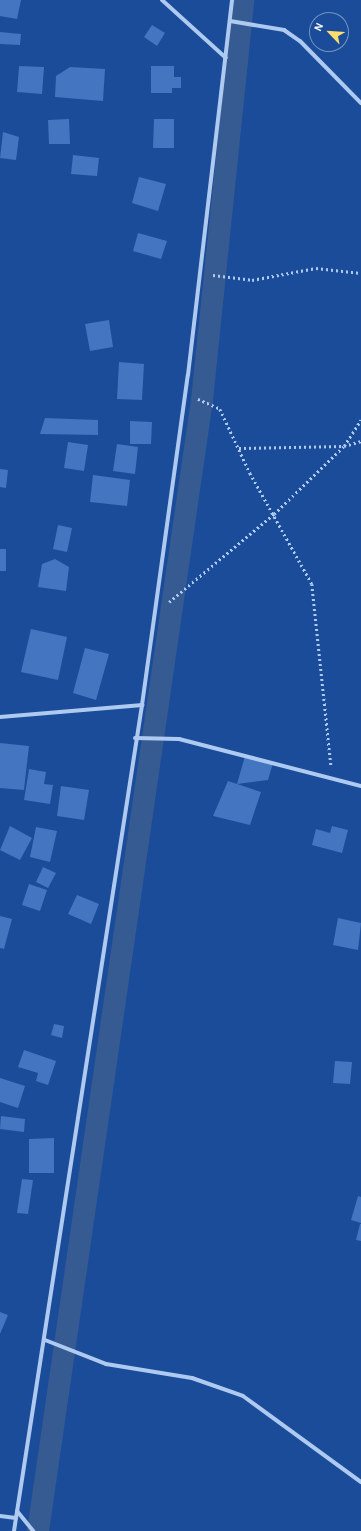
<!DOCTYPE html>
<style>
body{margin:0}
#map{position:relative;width:361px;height:1531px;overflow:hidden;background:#1a4c99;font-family:"Alegreya Sans",sans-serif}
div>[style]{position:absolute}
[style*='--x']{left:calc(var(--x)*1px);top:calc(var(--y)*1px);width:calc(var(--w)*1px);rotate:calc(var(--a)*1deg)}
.canal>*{height:22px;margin:-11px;padding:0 11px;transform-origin:11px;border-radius:11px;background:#365a92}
.building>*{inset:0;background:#4375c0}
.path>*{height:2.5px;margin-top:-1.25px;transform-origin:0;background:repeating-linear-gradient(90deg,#afcaf1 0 2px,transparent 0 5px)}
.minor>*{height:4px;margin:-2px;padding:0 2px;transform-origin:2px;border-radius:2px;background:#afcaf1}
span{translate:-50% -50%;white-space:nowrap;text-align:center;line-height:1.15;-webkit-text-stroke:3px #1a4c99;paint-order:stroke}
.north{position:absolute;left:309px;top:12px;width:40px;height:40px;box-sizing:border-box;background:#1a4c99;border:1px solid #7694c2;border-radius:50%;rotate:295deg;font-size:11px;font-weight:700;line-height:16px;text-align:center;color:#fff}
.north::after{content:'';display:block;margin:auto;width:14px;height:18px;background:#ffdc6e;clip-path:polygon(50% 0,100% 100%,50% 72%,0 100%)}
</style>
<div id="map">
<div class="canal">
<i style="--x:38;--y:1531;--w:1143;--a:-81.75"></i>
<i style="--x:202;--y:400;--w:402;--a:-84.1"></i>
</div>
<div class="building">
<i style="clip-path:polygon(0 0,21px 0,17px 19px,0 16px)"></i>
<i style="clip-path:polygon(152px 25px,165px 33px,157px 46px,144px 37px)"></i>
<i style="clip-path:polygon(0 32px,21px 34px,20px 45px,0 44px)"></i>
<i style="clip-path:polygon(19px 66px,44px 67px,42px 94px,17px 92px)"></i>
<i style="clip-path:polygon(151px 66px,174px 66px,174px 77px,181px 77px,181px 88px,172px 88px,172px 93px,151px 93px)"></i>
<i style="clip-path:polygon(70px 67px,105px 69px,103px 101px,55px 97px,56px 76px)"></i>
<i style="clip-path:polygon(69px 119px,70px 144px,49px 144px,48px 120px)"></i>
<i style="clip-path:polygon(154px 119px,174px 119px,174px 148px,153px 148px)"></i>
<i style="clip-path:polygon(3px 132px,19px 137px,16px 160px,0 158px)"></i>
<i style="clip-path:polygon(73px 155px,99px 158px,97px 176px,71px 174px)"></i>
<i style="clip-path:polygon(139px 177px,166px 184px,158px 211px,132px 203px)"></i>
<i style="clip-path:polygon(138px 233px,167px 241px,161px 259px,133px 251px)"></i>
<i style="clip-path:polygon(109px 320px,113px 347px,90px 351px,85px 324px)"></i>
<i style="clip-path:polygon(119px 362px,144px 364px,142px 400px,117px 399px)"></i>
<i style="clip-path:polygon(45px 418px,98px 420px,98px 435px,40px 434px)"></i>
<i style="clip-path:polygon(130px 421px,152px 422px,151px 444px,130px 444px)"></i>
<i style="clip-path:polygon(68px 442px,88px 445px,84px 471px,64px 468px)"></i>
<i style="clip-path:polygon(117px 444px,138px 447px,135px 474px,113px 471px)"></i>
<i style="clip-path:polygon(0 469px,8px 470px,6px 488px,0 487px)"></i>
<i style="clip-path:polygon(93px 475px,130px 480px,127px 506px,90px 502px)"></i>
<i style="clip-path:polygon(58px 525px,72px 528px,67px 552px,53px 549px)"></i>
<i style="clip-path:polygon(0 549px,6px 549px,6px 571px,0 571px)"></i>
<i style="clip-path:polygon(55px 559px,69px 567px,66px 591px,38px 587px,42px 564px)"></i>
<i style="clip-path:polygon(31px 629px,67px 637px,58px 680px,21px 672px)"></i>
<i style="clip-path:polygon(85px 648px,109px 654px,96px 700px,73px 693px)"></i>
<i style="clip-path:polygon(0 743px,29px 746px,24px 790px,0 788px)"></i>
<i style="clip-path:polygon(245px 756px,273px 763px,268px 780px,237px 784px,261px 792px,250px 825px,213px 816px,228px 781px,237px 784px)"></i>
<i style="clip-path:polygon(29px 769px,46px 772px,44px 784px,53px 785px,50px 804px,24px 800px)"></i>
<i style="clip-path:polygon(61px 786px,89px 790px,84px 820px,57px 816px)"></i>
<i style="clip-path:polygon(10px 826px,32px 838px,20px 860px,0 850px)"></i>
<i style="clip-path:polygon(332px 826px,348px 830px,342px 853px,312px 845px,316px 829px,330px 833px)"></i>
<i style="clip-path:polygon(36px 827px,57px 831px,50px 862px,30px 857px)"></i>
<i style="clip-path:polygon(43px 867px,56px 873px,48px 888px,36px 882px)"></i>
<i style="clip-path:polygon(29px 884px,47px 890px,40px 911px,22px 905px)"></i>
<i style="clip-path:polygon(77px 895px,99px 904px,91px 924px,68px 914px)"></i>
<i style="clip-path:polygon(0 916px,12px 919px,4px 949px,0 948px)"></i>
<i style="clip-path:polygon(338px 918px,361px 923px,358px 950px,333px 945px)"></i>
<i style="clip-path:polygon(54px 1024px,64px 1026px,62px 1038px,51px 1035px)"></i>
<i style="clip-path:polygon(24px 1050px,56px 1061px,48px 1085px,36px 1081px,38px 1073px,18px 1067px)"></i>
<i style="clip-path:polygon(335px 1061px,352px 1062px,350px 1084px,333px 1083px)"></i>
<i style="clip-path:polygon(0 1078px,25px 1086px,18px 1108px,0 1102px)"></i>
<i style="clip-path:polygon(1px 1116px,25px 1119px,24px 1132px,0 1129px)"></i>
<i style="clip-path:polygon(54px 1138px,54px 1173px,29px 1173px,29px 1139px)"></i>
<i style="clip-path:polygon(22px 1179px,33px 1180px,28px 1214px,17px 1213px)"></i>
<i style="clip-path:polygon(358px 1196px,361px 1197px,361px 1223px,351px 1220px)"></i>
<i style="clip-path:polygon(360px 1224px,361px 1224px,361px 1241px,356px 1240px)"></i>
<i style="clip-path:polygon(0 1312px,8px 1315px,0 1334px)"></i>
</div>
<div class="path">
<i style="--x:213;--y:275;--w:39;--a:7"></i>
<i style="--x:252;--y:280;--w:65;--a:-10.6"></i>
<i style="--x:316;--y:268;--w:45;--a:6.3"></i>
<i style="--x:198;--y:399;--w:24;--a:24"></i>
<i style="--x:220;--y:409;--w:71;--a:64.9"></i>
<i style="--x:250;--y:473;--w:127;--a:60.8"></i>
<i style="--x:312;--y:584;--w:183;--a:84"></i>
<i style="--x:239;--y:448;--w:105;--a:-1.1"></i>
<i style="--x:344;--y:446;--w:18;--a:-16"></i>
<i style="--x:169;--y:602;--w:137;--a:-40"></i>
<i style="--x:274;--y:514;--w:98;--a:-44.2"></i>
<i style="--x:344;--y:446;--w:31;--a:-57"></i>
</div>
<div class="minor">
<i style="--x:162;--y:0;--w:86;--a:42.2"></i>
<i style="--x:230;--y:21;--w:55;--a:9.5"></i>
<i style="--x:284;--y:30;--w:19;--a:35"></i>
<i style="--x:300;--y:41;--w:87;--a:45.5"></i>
<i style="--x:0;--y:717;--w:143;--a:-4.8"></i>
<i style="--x:142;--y:705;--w:333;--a:-82.1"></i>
<i style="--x:188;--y:375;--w:378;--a:-83.3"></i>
<i style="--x:135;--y:738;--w:44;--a:1.3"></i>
<i style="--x:179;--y:739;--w:188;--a:14.5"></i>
<i style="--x:45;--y:1340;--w:66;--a:21.5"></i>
<i style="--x:106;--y:1364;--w:87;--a:9.2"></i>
<i style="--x:192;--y:1378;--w:54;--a:19.4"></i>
<i style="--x:243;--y:1396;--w:146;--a:36.1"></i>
<i style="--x:17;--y:1511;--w:26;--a:51"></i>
<i style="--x:0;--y:1516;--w:16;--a:7"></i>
<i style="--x:14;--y:1531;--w:836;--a:-81.19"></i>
</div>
<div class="north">N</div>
</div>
